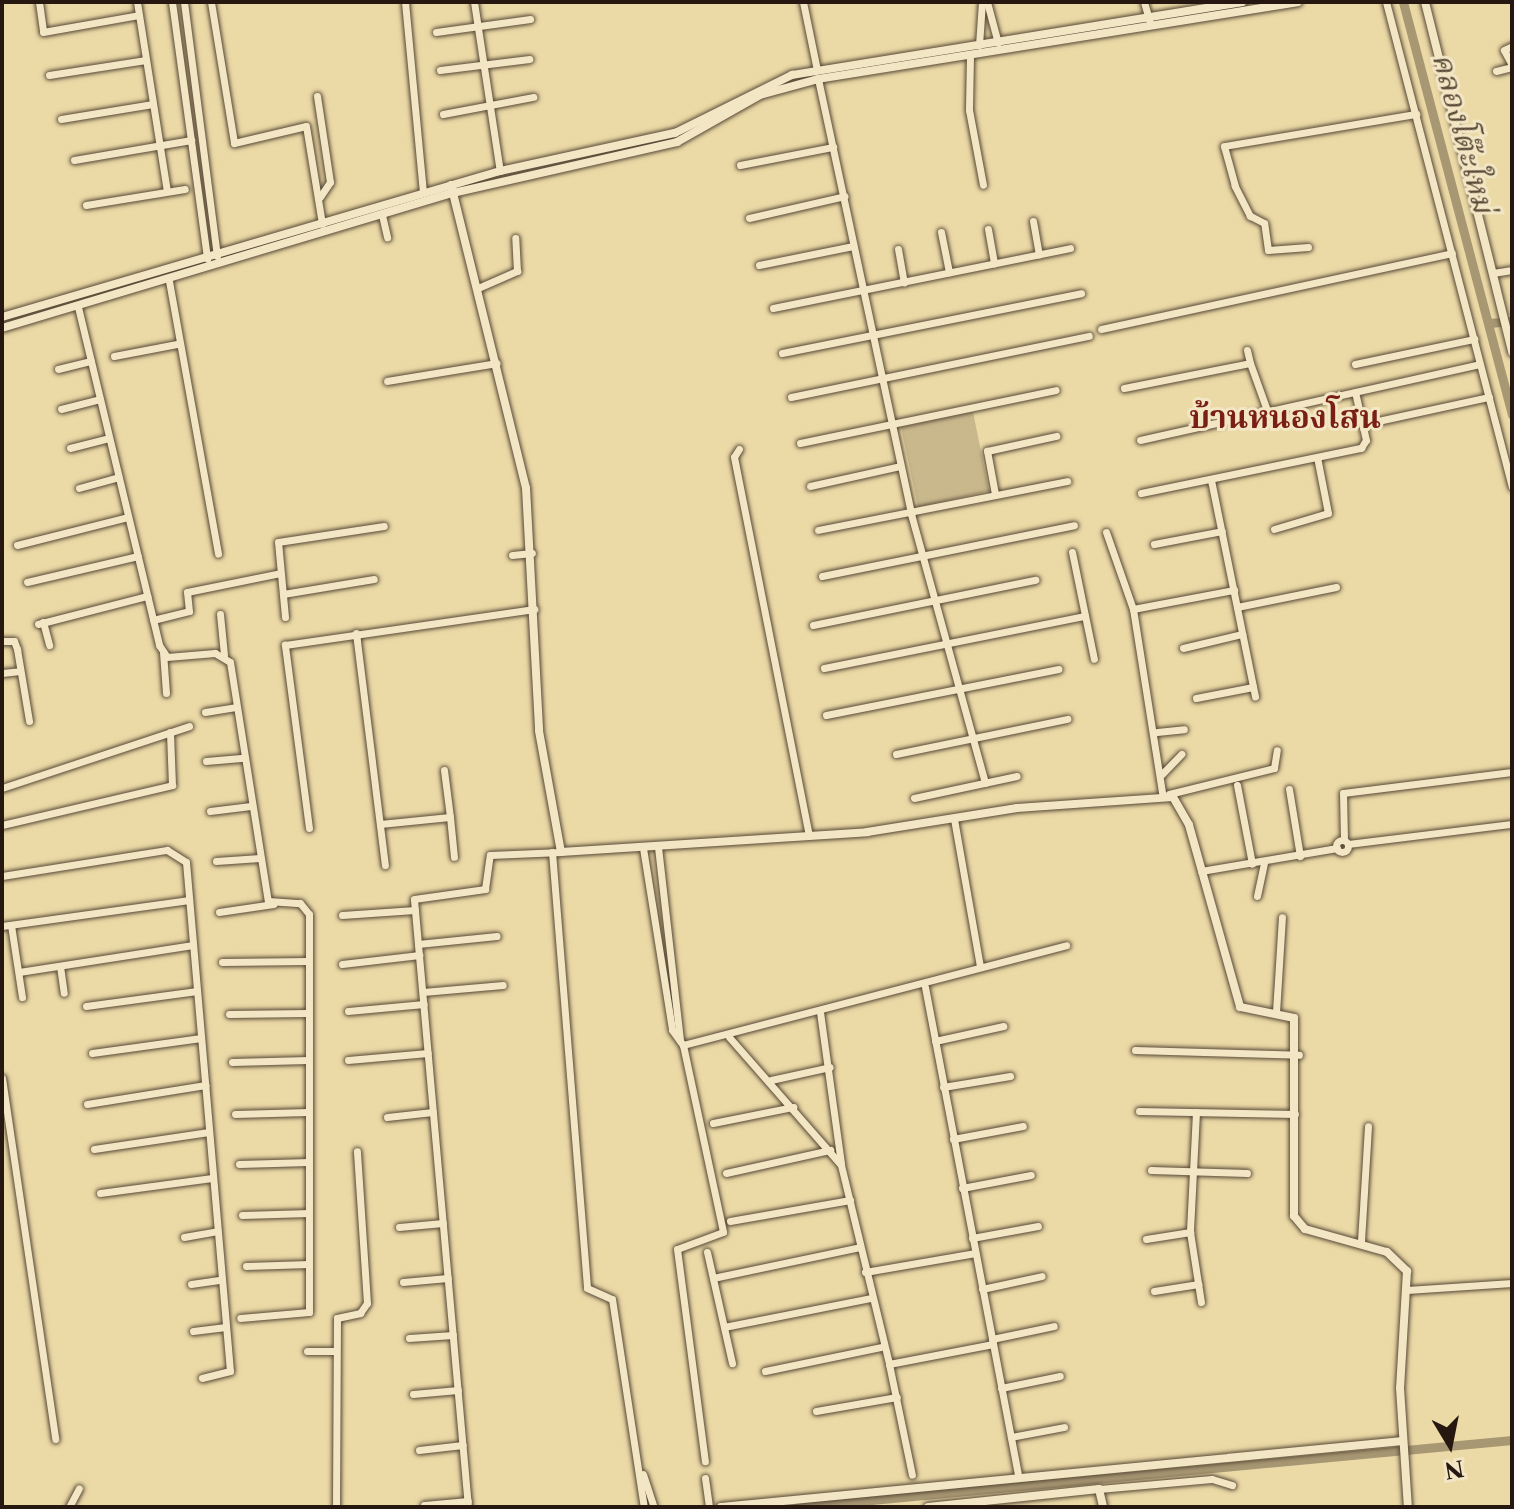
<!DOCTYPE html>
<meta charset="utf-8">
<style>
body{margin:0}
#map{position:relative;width:1514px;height:1509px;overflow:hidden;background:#ebd9a6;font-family:"Libre Caslon Text","Noto Serif Thai",serif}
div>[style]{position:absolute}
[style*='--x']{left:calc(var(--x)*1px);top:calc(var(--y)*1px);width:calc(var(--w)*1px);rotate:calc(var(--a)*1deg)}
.green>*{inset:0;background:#cab88d}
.canal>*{height:9px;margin:-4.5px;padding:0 4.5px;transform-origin:4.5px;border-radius:4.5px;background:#a89773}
.roads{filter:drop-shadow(0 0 2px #574836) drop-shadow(0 0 2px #574836)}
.minor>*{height:7px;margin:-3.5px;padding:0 3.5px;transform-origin:3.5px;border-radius:3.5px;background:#f2e6c5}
.minor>.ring{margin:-3.5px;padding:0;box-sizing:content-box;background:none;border:7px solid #f2e6c5;border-radius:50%}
.tertiary>*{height:8px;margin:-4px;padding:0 4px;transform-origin:4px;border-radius:4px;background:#f2e6c5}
span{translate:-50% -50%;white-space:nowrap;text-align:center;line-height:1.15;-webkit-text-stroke:6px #f2e6c5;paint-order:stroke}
.water-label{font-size:30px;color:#5a4a38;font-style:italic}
.quarter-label{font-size:32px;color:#7a1f14;font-weight:700}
.frame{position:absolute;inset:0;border:4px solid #261711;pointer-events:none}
.north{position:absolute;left:1410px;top:1405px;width:80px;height:80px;-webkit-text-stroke:6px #f2e6c5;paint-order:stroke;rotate:170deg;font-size:22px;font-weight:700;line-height:32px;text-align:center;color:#261711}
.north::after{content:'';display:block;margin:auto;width:28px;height:36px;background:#261711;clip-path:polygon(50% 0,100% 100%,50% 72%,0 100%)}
</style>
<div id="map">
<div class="green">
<i style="clip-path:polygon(973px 412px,989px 491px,918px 507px,901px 427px)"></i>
</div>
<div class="canal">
<i style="--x:1403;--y:2;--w:427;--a:75.2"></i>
<i style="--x:1489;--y:323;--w:23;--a:-5"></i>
<i style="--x:797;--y:1507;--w:718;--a:-5.35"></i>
</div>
<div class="roads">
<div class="minor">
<i style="--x:39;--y:2;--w:30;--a:82"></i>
<i style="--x:43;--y:32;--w:97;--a:-10"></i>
<i style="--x:137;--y:2;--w:191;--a:81"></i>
<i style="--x:172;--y:2;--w:259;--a:82.2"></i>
<i style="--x:184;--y:2;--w:256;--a:82.6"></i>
<i style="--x:211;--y:2;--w:143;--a:80.7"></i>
<i style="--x:234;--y:143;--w:74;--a:-13.3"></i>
<i style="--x:306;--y:126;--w:99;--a:80.7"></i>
<i style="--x:405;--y:2;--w:192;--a:84.6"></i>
<i style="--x:474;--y:2;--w:171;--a:81.3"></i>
<i style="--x:803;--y:2;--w:69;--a:78.4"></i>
<i style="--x:987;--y:2;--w:42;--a:75"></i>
<i style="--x:1144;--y:2;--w:19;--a:74"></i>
<i style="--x:1386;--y:2;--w:501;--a:75.44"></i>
<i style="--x:436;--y:32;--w:95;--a:-7.9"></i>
<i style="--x:979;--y:45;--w:43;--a:-86"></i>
<i style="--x:1512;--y:46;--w:9;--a:153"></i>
<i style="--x:1504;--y:50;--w:17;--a:62"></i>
<i style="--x:970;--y:56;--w:54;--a:91.1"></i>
<i style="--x:969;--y:110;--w:76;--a:79.4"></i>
<i style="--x:440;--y:70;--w:90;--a:-7"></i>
<i style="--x:1496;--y:71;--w:16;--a:-14"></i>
<i style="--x:49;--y:75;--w:98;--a:-8.8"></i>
<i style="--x:818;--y:79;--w:445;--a:77.9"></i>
<i style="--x:911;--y:514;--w:279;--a:74.6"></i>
<i style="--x:317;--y:96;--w:87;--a:81.4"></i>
<i style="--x:330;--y:182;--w:18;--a:124"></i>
<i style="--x:443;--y:114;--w:92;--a:-10.7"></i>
<i style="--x:61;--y:119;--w:93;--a:-9.3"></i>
<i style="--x:74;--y:160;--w:119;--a:-9.7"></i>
<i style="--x:740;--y:165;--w:95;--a:-11"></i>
<i style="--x:86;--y:205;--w:100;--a:-9.2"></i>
<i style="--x:382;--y:215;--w:23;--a:77"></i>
<i style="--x:749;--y:218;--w:98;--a:-12.9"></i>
<i style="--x:1033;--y:221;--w:34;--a:80"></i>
<i style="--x:988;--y:229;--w:35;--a:80"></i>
<i style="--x:941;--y:232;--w:41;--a:78.7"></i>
<i style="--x:1308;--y:247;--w:40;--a:175.7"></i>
<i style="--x:1268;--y:250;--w:27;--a:-98"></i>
<i style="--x:1264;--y:223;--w:16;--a:-153"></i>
<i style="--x:1250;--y:216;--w:34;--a:-117"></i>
<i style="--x:1235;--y:186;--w:41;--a:-105.4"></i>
<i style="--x:1224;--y:146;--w:195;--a:-9.5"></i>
<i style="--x:898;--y:249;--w:34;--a:80"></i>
<i style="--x:759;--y:265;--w:96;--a:-11.4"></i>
<i style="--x:1493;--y:273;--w:19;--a:-9"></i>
<i style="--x:169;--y:281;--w:277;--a:79.8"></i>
<i style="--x:478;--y:288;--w:43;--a:-23.6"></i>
<i style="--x:517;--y:271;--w:33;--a:-93"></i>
<i style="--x:78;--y:307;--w:348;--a:76.5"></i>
<i style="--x:159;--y:645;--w:14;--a:56"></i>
<i style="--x:167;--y:657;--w:48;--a:-4.8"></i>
<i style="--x:215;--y:653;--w:17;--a:31"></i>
<i style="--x:230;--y:662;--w:242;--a:81"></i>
<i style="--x:268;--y:901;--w:32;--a:4"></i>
<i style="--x:300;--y:903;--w:14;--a:51"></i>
<i style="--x:309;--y:914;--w:398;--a:90"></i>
<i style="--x:309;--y:1312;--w:69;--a:175"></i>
<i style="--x:773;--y:308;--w:303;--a:-11.4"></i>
<i style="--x:1101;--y:329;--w:359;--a:-12.2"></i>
<i style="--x:1247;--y:350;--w:13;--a:77"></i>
<i style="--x:782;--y:353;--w:305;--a:-11.3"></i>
<i style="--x:114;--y:356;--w:64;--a:-10.8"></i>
<i style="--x:1355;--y:364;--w:122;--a:-11.9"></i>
<i style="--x:58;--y:369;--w:34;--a:-14"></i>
<i style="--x:387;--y:381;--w:111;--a:-9.3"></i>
<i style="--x:1124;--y:388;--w:128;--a:-11.2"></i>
<i style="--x:1250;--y:363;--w:53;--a:70.2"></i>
<i style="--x:791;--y:397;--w:304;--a:-11.6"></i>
<i style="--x:61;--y:409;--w:40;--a:-14.4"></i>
<i style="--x:1364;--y:424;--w:128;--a:-12.2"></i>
<i style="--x:1140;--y:440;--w:348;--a:-12.6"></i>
<i style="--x:800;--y:443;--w:261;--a:-11.7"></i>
<i style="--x:70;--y:448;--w:40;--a:-14.4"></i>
<i style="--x:739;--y:449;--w:9;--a:122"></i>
<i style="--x:734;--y:457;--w:386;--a:78.8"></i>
<i style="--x:1211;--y:480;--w:221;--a:78.5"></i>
<i style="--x:810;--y:486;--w:92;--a:-12.5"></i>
<i style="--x:79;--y:488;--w:41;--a:-15.4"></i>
<i style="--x:1141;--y:493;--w:225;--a:-11.6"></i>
<i style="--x:1361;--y:448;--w:9;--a:-58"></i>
<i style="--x:1366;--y:440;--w:49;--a:-102.9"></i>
<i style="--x:995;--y:494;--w:44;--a:-100.5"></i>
<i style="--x:987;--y:451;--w:71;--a:-12.3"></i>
<i style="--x:1274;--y:529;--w:56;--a:-16.5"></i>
<i style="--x:1328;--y:513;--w:57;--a:-101.1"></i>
<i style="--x:818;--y:530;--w:254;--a:-11.1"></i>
<i style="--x:1106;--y:532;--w:82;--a:70.7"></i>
<i style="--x:1133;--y:609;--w:186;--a:81"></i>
<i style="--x:1154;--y:544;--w:69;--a:-10.8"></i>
<i style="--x:17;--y:545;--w:114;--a:-14.2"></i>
<i style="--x:1072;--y:552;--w:109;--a:78.4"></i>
<i style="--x:512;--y:555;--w:20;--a:-6"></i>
<i style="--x:822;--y:576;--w:257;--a:-11.4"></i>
<i style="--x:27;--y:582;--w:114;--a:-13.2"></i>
<i style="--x:283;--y:594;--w:92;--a:-9.4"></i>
<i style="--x:1237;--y:607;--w:101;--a:-11.4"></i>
<i style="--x:1133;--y:609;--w:103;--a:-10.7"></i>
<i style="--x:220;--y:614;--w:41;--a:84.4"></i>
<i style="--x:285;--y:617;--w:75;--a:-95.3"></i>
<i style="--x:278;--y:542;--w:107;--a:-8.6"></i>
<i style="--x:153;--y:620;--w:37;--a:-14"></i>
<i style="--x:189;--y:611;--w:19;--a:-96"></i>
<i style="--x:187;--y:592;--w:95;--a:-11.5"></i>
<i style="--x:43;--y:622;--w:24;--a:75"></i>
<i style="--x:38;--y:624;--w:113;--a:-14.4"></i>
<i style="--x:813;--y:625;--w:227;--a:-11.5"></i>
<i style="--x:356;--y:633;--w:234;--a:82.9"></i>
<i style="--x:2;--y:641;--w:12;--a:0"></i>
<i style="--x:14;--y:641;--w:9;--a:69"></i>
<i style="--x:17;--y:649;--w:73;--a:80.5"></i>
<i style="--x:1183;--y:648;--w:61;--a:-13.3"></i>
<i style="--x:163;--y:652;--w:41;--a:85.8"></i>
<i style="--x:824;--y:668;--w:266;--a:-11.3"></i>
<i style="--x:2;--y:673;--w:18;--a:-6"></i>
<i style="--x:1196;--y:698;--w:58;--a:-10.9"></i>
<i style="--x:205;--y:712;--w:31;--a:-9"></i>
<i style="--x:826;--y:715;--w:237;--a:-11.2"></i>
<i style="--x:1157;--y:732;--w:27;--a:-6"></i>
<i style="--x:896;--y:754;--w:175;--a:-11.6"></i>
<i style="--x:206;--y:761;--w:38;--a:-5"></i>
<i style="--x:444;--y:770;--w:47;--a:82.7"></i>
<i style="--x:1162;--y:774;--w:28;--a:-46"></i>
<i style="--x:1237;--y:785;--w:80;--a:79.2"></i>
<i style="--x:2;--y:788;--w:197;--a:-18.3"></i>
<i style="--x:1289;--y:789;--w:68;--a:80.7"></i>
<i style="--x:1169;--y:794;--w:108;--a:-13.9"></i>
<i style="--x:1274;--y:768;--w:18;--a:-81"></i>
<i style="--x:914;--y:798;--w:105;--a:-12.1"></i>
<i style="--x:210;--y:811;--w:41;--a:-7"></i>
<i style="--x:954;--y:819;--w:149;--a:80"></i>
<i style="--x:380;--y:824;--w:70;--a:-5.7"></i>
<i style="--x:450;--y:817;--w:40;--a:84.3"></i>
<i style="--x:2;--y:825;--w:175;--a:-13.2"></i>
<i style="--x:172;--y:785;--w:53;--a:-92.2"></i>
<i style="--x:309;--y:828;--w:185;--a:-97.5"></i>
<i style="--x:285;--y:645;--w:252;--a:-8.2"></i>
<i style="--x:1344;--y:840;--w:47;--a:-91.2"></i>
<i style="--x:1343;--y:793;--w:170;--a:-7.1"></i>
<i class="ring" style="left:1336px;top:840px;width:5px;height:5px"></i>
<i style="--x:1348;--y:844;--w:165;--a:-7"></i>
<i style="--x:658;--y:847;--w:194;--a:83.5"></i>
<i style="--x:643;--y:848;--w:184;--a:80.9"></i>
<i style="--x:672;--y:1030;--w:19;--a:54"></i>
<i style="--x:683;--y:1045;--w:396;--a:-14.6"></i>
<i style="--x:552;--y:852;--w:437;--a:85.4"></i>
<i style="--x:587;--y:1288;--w:27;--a:24"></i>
<i style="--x:612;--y:1299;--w:210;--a:81.3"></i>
<i style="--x:216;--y:861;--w:44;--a:-3.9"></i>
<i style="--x:1201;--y:871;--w:138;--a:-9.6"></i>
<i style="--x:2;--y:876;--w:167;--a:-9"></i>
<i style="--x:167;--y:850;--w:22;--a:32"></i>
<i style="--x:186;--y:862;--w:511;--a:85.06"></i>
<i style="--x:230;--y:1371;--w:29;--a:166"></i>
<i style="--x:1257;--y:896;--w:35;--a:-78"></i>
<i style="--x:219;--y:912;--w:55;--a:-8.4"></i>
<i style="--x:342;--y:915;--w:73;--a:-3.9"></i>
<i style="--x:11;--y:925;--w:73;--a:81.3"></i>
<i style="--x:2;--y:926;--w:189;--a:-7.9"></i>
<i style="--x:418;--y:944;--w:79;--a:-5.8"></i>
<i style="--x:222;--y:962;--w:86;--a:-0.7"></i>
<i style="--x:342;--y:964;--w:78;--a:-6.7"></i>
<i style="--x:60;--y:966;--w:27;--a:82"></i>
<i style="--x:19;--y:972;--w:176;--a:-8.8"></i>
<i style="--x:925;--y:987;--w:495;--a:79.2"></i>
<i style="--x:423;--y:992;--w:80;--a:-5"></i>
<i style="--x:86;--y:1006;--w:112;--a:-7.7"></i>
<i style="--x:348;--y:1011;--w:76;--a:-5.3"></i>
<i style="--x:820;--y:1012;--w:153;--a:82.1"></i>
<i style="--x:1276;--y:1012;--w:95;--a:-86.4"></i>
<i style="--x:229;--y:1014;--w:78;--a:-0.7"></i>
<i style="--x:729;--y:1037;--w:170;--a:48.8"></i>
<i style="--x:841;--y:1165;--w:205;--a:76.4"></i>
<i style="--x:889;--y:1364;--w:106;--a:-10.9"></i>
<i style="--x:935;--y:1041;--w:70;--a:-12.4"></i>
<i style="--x:683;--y:1045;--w:191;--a:77.9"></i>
<i style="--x:723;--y:1232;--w:49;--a:159.7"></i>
<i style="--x:677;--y:1249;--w:214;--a:82.5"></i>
<i style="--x:1135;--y:1050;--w:164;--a:1.7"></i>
<i style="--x:92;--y:1053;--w:110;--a:-7.8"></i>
<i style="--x:348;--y:1060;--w:80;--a:-5"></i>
<i style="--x:232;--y:1062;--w:76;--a:-1.5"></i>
<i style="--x:2;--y:1078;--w:365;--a:81.6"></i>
<i style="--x:771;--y:1080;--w:60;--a:-12.4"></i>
<i style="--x:943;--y:1087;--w:68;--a:-9.3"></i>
<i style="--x:87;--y:1104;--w:120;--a:-9.1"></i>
<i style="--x:1139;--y:1111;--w:156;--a:1.1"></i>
<i style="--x:1196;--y:1112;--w:120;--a:92.9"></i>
<i style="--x:1190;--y:1232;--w:71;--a:81.1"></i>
<i style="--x:235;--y:1114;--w:73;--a:-1.6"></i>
<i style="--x:387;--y:1117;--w:46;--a:-6.2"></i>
<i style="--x:713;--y:1123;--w:82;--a:-11.3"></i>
<i style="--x:953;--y:1139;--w:71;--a:-10.5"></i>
<i style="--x:94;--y:1149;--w:116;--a:-8.4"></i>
<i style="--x:239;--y:1164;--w:70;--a:-1.6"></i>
<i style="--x:1151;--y:1170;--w:96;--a:1.8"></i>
<i style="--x:726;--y:1173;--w:107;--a:-12.5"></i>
<i style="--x:962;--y:1188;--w:70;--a:-10.7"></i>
<i style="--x:100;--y:1193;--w:113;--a:-7.6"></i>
<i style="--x:242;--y:1215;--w:67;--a:-1.7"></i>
<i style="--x:730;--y:1221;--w:122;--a:-9.9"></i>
<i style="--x:399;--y:1227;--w:44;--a:-5.2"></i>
<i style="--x:184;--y:1237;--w:34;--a:-10"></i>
<i style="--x:972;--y:1238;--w:67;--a:-10.3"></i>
<i style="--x:1146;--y:1239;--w:45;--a:-9"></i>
<i style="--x:1361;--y:1241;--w:115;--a:-86.5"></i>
<i style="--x:707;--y:1252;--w:114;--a:77.3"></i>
<i style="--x:246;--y:1266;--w:63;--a:-1.8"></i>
<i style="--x:865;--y:1272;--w:112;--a:-9.8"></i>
<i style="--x:713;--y:1278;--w:150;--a:-11.9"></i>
<i style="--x:403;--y:1282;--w:45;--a:-5.1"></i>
<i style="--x:191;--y:1284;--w:30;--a:-8"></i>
<i style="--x:982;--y:1289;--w:61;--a:-12.2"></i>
<i style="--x:1407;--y:1290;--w:105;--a:-3.8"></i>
<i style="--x:1154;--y:1291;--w:45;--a:-9"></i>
<i style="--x:724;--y:1327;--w:149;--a:-11.2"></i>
<i style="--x:193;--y:1331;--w:33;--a:-7"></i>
<i style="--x:409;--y:1338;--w:44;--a:-3.9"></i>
<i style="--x:992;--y:1339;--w:63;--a:-11.8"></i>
<i style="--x:307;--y:1351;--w:26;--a:0"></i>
<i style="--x:889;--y:1364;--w:113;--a:78.3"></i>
<i style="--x:765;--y:1371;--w:118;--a:-11.7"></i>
<i style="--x:1001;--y:1388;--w:60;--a:-11.5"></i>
<i style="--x:413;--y:1394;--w:45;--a:-5.1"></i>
<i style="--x:816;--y:1411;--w:82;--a:-9.8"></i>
<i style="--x:1011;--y:1437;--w:54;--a:-10.7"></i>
<i style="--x:419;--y:1450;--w:44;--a:-6.5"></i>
<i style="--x:643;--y:1474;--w:35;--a:72"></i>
<i style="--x:705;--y:1478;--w:29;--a:82"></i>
<i style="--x:1099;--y:1489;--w:113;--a:-5.1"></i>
<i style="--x:1212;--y:1479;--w:21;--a:17"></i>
<i style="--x:424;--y:1505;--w:44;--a:-5.2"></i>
<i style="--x:69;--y:1507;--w:21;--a:-62"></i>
<i style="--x:336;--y:1507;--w:189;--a:-89.7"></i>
<i style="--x:337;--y:1318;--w:24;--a:-12"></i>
<i style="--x:360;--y:1313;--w:12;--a:-55"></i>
<i style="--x:367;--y:1303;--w:152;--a:-93.8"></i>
<i style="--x:468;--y:1507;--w:610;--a:-95.08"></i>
<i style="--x:414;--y:899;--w:72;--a:-8"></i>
<i style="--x:485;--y:889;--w:34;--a:-82"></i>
<i style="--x:490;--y:855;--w:71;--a:-2.4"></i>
</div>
<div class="tertiary">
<i style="--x:1425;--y:2;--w:361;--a:76"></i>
<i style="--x:451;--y:185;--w:312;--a:76.1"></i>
<i style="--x:526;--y:488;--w:243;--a:86.9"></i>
<i style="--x:539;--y:731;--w:123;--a:79.7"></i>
<i style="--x:561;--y:852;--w:307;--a:-3.7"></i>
<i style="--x:867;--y:832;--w:152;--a:-9.1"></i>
<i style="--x:1017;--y:808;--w:156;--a:-4"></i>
<i style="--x:1173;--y:797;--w:32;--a:60"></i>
<i style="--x:1189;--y:825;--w:189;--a:74.3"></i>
<i style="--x:1240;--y:1007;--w:55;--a:11.5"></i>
<i style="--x:1294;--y:1018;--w:198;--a:90"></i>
<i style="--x:1294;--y:1216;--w:17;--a:50"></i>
<i style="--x:1305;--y:1229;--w:85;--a:15.7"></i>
<i style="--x:1387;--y:1252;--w:28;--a:44"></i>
<i style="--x:1407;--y:1271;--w:117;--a:93.4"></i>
<i style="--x:1400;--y:1388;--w:119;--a:86.2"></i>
<i style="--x:2;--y:317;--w:519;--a:-16.34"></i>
<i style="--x:500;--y:171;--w:179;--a:-12.3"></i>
<i style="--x:675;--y:133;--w:131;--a:-26.4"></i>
<i style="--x:792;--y:75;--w:456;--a:-9.2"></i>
<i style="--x:2;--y:328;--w:471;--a:-16.7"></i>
<i style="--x:453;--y:193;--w:230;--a:-12.8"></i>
<i style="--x:677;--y:142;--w:95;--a:-29.5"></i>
<i style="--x:760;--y:95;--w:60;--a:-15.4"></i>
<i style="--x:818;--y:79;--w:486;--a:-9.1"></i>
<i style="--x:721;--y:1507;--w:685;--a:-5.53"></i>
<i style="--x:928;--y:1507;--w:172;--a:-6"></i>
<i style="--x:1099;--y:1489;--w:18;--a:77"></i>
</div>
</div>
<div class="water-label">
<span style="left:1463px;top:133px;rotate:75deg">คลองโต๊ะใหม่</span>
</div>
<div class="quarter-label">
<span style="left:1285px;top:417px">บ้านหนองโสน</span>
</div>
<div class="frame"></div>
<div class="north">N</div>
</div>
